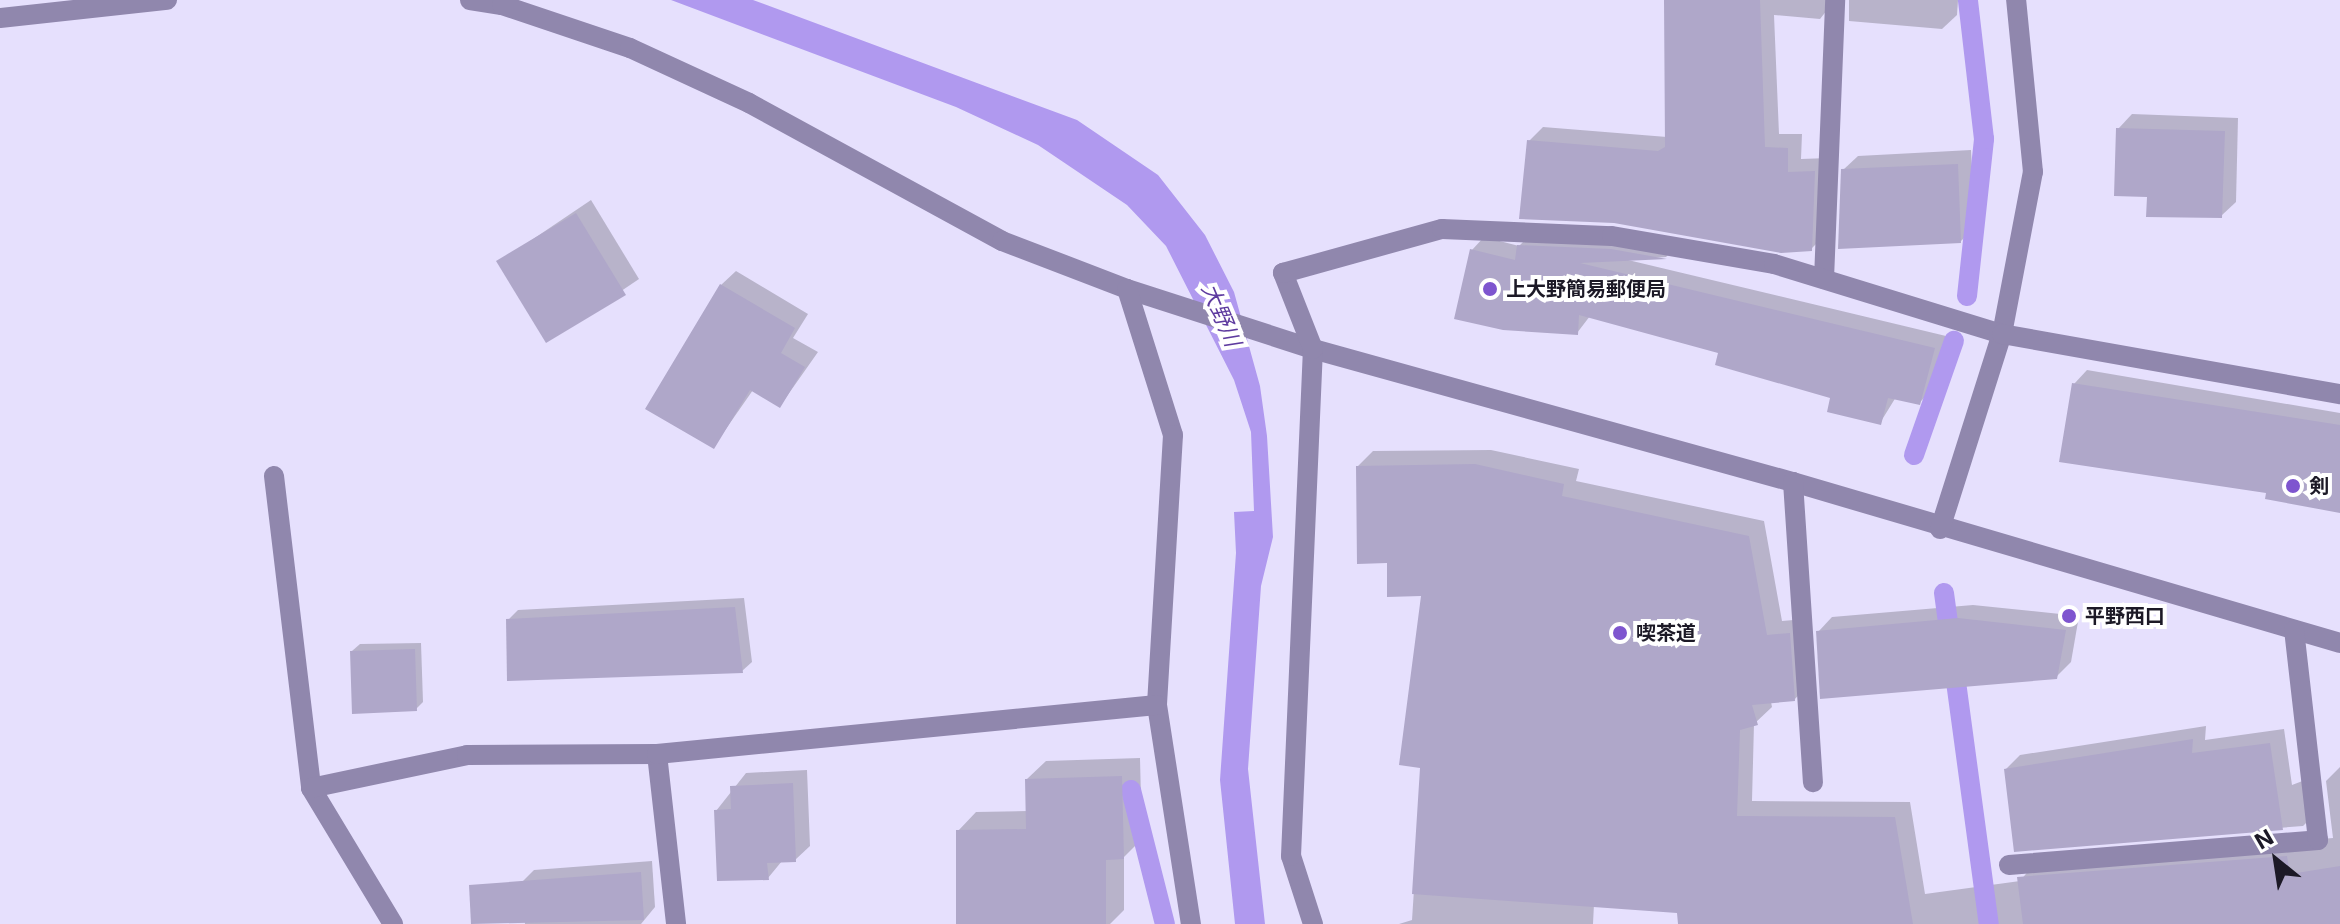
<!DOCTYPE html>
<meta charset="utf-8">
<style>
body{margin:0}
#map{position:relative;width:2340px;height:924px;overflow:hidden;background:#e6e0fd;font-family:Inter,"Noto Sans JP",sans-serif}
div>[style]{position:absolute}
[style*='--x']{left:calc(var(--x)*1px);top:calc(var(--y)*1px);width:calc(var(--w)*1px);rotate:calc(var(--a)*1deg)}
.water>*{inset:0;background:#b099ef}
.shadow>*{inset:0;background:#0003}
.stream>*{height:20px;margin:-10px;padding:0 10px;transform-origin:10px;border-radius:10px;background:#b099ef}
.building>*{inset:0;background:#afa7c9}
.minor>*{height:20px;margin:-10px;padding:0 10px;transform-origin:10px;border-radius:10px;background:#9087ad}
.dots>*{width:22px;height:22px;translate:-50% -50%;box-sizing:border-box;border:4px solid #fff;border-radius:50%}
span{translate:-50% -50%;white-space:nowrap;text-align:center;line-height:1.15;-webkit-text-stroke:8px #fff;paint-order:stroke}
.poi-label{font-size:20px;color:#1c1926;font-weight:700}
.left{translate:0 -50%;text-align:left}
.water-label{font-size:22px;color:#5e3b9f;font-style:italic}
.north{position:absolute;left:2236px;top:820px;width:80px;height:80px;-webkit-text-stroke:6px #fff;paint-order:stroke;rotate:330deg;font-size:22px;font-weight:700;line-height:32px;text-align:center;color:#1c1926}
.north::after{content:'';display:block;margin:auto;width:28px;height:36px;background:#1c1926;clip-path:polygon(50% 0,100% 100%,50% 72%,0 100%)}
</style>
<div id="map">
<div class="water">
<i style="clip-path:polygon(671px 0,753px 0,1077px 120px,1158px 175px,1205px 235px,1234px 292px,1260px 386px,1267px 436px,1273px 537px,1261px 586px,1248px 769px,1265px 924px,1235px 924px,1220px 780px,1236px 553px,1234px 512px,1254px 511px,1251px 432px,1234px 380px,1166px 246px,1127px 205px,1038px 145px,956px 107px)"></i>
</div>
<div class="shadow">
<i style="clip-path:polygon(1666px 0,1835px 0,1820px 19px,1774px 15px,1779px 134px,1802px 134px,1801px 159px,1829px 158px,1825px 235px,1811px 249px,1529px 141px,1543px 127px,1667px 137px)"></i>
<i style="clip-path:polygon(1849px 0,1958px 0,1957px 15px,1942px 29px,1849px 21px)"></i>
<i style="clip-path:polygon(2132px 114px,2238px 118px,2236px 202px,2221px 216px,2149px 196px,2118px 129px)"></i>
<i style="clip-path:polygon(1971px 150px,1975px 227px,1961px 241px,1843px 170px,1858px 156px)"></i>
<i style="clip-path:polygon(591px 200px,639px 279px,547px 341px,499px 262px)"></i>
<i style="clip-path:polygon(1531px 234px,1677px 246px,1666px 257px,1628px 260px,1946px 336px,1932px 390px,1919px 403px,1896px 397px,1880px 423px,1833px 397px,1721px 352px,1590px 316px,1577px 333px,1472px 250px,1484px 237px,1519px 246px)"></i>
<i style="clip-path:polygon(736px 271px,808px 314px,793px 338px,818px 352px,780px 406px,753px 390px,714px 446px,721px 285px)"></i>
<i style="clip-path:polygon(2087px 370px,2340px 413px,2340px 511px,2269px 491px,2074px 384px)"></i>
<i style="clip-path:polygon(1491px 450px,1579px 469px,1576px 481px,1764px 521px,1782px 621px,1805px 619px,1809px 684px,1794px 700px,1771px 702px,1772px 707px,1754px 724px,1752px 801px,1910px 802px,1925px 894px,2020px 881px,2035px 863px,2333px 838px,2326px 781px,2340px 767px,2340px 924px,1707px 924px,1708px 890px,1594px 904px,1593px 924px,1399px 924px,1412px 920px,1422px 766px,1424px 594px,1389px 561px,1358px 466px,1373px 451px)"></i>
<i style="clip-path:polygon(744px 598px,752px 662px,742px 671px,508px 620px,518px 610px)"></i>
<i style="clip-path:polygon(1973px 605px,2079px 616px,2071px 662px,2056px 677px,1818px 632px,1832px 617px)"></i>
<i style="clip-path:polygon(421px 643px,423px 702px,416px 709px,352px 651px,360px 644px)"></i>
<i style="clip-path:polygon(2206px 726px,2205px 740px,2284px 729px,2292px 785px,2313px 777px,2317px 812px,2303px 826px,2016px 849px,2006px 769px,2020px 755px)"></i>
<i style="clip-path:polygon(1140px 758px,1142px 839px,1124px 857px,1124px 910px,1110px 924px,958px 924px,958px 831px,976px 812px,1028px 811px,1027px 779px,1046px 761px)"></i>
<i style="clip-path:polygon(807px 770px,810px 846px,795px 860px,782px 861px,768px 878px,716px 811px,746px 773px)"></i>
<i style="clip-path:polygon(652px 861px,655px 907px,641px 924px,525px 924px,522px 882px,534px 870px)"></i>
</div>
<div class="stream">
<i style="--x:1967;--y:296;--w:158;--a:-83.8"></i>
<i style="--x:1984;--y:139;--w:140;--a:-96.6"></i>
<i style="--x:1914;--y:455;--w:121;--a:-70.7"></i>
<i style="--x:1944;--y:593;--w:334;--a:82.3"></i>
<i style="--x:1131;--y:790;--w:138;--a:75.8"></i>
</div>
<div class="building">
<i style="clip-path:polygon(1664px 0,1760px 0,1765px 147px,1788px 148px,1788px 172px,1815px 171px,1812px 251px,1781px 253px,1614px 223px,1519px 219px,1527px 140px,1658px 151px,1665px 147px)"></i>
<i style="clip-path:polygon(2116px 128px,2225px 131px,2222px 218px,2146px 217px,2147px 197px,2114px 196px)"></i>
<i style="clip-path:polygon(1958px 164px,1961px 243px,1838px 249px,1841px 169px)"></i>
<i style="clip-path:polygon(576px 213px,626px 295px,546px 343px,496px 261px)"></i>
<i style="clip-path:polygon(1517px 245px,1611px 249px,1667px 259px,1580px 263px,1935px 348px,1920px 405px,1888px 398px,1881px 425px,1827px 412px,1830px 398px,1715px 365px,1718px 353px,1579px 315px,1578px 335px,1503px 330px,1454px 319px,1470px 249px,1515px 260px)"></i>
<i style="clip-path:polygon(720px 284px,795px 328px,781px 353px,805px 367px,780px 408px,750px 390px,714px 449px,645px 409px)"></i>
<i style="clip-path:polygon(2072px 383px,2340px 425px,2340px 513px,2265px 499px,2266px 493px,2059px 462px)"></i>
<i style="clip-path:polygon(1475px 464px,1564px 484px,1562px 496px,1749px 536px,1767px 635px,1790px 633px,1795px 701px,1752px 705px,1758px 725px,1740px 730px,1737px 816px,1895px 817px,1913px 924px,1678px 924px,1677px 913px,1412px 894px,1420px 768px,1399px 765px,1421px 596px,1387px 597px,1387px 563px,1357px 564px,1356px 466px)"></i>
<i style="clip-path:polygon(735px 607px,743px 673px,507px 681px,506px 619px)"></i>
<i style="clip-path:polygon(1958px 618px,2066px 630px,2057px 679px,1820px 699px,1816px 631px)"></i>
<i style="clip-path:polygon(415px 649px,417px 711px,352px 714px,350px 651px)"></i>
<i style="clip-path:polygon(2193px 739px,2192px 753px,2270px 743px,2283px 830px,2014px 852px,2004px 769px)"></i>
<i style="clip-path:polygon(1122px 776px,1124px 859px,1106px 860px,1106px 924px,956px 924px,956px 830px,1026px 829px,1025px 779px)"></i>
<i style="clip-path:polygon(793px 783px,796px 862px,767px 863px,769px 880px,717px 881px,714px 810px,731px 809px,730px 786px)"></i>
<i style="clip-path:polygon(2287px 856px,2290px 874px,2340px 866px,2340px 924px,2023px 924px,2017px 877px)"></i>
<i style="clip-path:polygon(641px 872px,644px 920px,471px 924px,469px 885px)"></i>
</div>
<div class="minor">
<i style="--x:470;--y:0;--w:32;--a:9"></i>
<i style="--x:502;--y:5;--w:135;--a:18.6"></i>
<i style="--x:630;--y:48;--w:131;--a:24.8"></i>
<i style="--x:749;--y:103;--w:288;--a:28.6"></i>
<i style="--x:1002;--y:241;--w:134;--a:21"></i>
<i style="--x:1127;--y:289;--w:195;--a:17.9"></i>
<i style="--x:1313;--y:349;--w:498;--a:15.5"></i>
<i style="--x:1793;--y:482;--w:570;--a:16.4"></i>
<i style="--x:0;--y:18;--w:168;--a:-6.2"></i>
<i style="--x:1824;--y:279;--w:279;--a:-87.7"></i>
<i style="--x:1127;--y:289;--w:153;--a:72.5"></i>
<i style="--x:1173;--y:435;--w:270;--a:93.4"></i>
<i style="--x:1157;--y:705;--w:222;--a:81.2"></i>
<i style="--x:274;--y:476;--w:314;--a:83.2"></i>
<i style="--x:311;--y:788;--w:159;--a:58.9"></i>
<i style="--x:1793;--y:482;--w:301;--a:86.2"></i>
<i style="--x:1940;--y:529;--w:205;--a:-72.4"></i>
<i style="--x:2002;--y:334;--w:165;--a:-79.2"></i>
<i style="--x:2033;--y:172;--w:173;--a:-95.6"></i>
<i style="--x:657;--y:754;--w:171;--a:83.6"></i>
<i style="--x:311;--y:788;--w:159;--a:-11.9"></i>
<i style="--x:467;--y:755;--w:190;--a:-0.3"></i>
<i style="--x:657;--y:754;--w:502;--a:-5.6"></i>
<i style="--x:2009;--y:865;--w:310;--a:-4.6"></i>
<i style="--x:2318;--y:840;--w:211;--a:-96.5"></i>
<i style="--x:1313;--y:924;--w:71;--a:-107.9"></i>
<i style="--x:1291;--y:856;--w:507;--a:-87.52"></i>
<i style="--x:1313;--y:349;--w:82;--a:-111.5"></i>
<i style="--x:1283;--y:273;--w:165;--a:-15.5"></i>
<i style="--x:1442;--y:229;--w:170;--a:2.4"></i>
<i style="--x:1612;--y:236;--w:164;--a:9.8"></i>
<i style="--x:1774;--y:264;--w:239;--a:17.1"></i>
<i style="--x:2002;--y:334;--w:343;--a:10.1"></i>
</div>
<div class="dots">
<i style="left:1490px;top:289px;background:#7e55cf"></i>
<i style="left:2293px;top:486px;background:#7e55cf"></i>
<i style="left:2069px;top:616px;background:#7e55cf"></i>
<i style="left:1620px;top:633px;background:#7e55cf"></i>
</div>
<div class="poi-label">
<span class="left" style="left:1506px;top:289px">上大野簡易郵便局</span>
<span class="left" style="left:2309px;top:486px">剣</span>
<span class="left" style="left:2085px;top:616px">平野西口</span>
<span class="left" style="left:1636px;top:633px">喫茶道</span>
</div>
<div class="water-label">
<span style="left:1221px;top:315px;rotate:67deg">大野川</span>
</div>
<div class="north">N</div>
</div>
